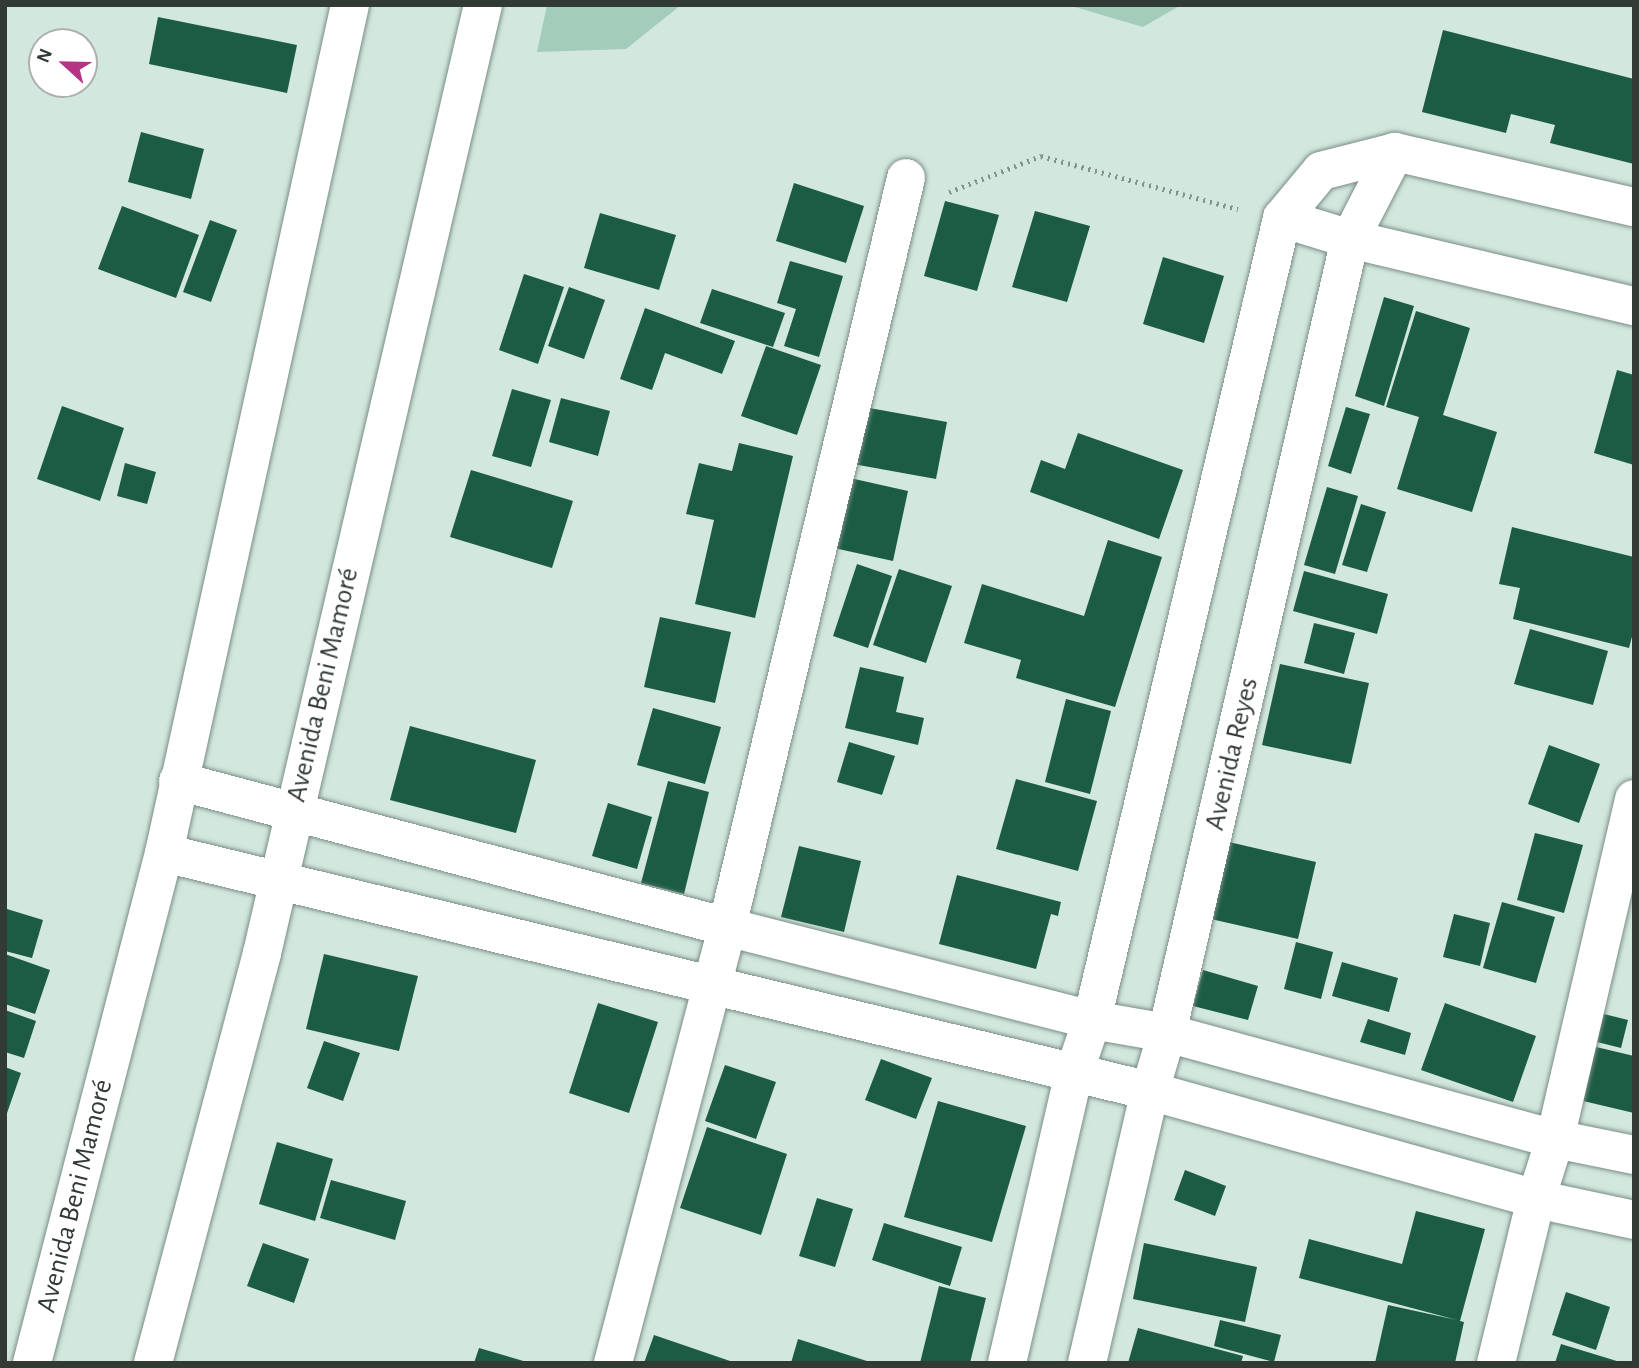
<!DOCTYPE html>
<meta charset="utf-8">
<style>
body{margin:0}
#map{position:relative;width:1639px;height:1368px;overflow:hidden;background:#d2e7de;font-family:"Alegreya Sans",sans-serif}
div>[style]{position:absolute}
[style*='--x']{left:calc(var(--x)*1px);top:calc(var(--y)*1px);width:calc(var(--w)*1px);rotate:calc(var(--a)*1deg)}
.green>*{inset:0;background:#a3cdba}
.building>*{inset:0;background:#1c5c45}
.path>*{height:4.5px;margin-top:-2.25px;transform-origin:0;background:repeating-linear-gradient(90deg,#84928c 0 2px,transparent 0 7px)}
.roads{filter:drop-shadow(0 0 2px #7a8d85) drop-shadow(0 0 2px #7a8d85)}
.minor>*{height:38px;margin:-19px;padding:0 19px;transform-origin:19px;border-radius:19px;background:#fff}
span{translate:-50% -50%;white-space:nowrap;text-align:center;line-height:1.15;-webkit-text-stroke:7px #fff;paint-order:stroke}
.street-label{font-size:28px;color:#323a36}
.frame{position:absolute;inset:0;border:7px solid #323a36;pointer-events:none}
.north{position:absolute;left:28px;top:28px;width:70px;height:70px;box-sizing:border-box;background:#fff;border:2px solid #adb0af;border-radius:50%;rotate:292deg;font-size:19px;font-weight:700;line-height:28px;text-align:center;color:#323a36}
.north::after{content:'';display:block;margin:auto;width:24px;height:32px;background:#b33584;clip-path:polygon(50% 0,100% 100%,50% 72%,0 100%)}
</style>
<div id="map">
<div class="green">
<i style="clip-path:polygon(547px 5px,681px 5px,626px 49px,537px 52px)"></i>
<i style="clip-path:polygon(1068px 5px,1181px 5px,1143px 27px)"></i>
</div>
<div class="building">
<i style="clip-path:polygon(158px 17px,297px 45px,287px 93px,149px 64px)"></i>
<i style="clip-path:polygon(1443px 30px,1634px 79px,1634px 164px,1550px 143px,1555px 125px,1511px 114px,1506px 133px,1422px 112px)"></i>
<i style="clip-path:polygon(141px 132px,204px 149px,191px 199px,128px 182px)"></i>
<i style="clip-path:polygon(794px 183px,864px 206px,846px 263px,776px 241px)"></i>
<i style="clip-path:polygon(945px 201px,999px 215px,977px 291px,924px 276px)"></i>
<i style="clip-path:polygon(122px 206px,199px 235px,176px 298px,98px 269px)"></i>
<i style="clip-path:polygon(1035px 211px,1090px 226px,1067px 302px,1012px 287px)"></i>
<i style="clip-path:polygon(600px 213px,676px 235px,659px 290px,584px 268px)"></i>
<i style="clip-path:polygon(210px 220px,237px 230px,211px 302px,183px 292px)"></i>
<i style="clip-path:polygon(1163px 257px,1224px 276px,1204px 343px,1143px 324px)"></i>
<i style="clip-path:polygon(790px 261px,843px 276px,819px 357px,784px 346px,796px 309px,777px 303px)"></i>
<i style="clip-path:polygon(524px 274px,564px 287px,538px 364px,499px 350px)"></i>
<i style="clip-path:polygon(569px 287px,605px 300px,584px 359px,548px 346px)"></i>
<i style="clip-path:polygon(712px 289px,785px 313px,773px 347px,700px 323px)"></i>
<i style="clip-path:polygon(1384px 297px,1414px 306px,1384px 406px,1355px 396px)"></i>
<i style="clip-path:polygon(645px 308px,735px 341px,722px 374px,665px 353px,652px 390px,620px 379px)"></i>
<i style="clip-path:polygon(1416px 311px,1470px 328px,1443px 415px,1497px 432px,1472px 512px,1397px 489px,1419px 417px,1386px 407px)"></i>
<i style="clip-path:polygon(766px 346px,821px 365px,797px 435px,741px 416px)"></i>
<i style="clip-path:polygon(1617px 370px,1634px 375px,1634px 465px,1594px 453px)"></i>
<i style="clip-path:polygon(512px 389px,551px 400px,531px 467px,492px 456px)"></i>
<i style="clip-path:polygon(561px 398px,610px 411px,598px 456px,549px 442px)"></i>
<i style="clip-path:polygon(62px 406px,124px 428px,100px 501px,37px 479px)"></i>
<i style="clip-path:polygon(864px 407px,947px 422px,936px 479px,853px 464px)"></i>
<i style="clip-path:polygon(1346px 407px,1370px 414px,1351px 474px,1328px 466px)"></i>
<i style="clip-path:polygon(1078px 433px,1183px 470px,1159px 539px,1030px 492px,1041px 460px,1065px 469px)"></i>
<i style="clip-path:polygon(739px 443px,793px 456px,755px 618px,695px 604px,714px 520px,686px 514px,699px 463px,732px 471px)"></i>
<i style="clip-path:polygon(125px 463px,156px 472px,147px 504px,117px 496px)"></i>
<i style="clip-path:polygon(471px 470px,573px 501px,552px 568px,450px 537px)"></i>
<i style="clip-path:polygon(850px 478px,908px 491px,893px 561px,834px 548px)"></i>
<i style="clip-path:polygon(1327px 487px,1358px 496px,1335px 574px,1304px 565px)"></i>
<i style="clip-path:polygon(1361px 504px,1386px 512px,1367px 572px,1342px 565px)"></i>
<i style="clip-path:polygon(1512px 527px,1634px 557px,1634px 629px,1629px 648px,1513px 619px,1520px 588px,1499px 584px)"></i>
<i style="clip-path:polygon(1108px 540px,1162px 557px,1115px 707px,1016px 678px,1021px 660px,964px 643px,982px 584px,1084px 616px)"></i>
<i style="clip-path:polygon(857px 564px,892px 576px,868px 648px,833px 636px)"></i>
<i style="clip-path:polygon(899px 569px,952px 586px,926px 663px,873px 645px)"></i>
<i style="clip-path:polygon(1304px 571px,1388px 594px,1377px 634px,1293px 611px)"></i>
<i style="clip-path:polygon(660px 617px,731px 632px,715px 703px,644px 687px)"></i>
<i style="clip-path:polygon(1314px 623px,1355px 633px,1344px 674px,1304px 663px)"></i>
<i style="clip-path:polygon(1530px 629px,1608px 651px,1593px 705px,1514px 684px)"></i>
<i style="clip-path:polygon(1280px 664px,1369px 683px,1351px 764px,1262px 745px)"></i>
<i style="clip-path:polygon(860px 667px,904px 677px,896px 712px,924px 718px,918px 745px,845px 728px)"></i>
<i style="clip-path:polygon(1066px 699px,1111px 711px,1090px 794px,1045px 782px)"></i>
<i style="clip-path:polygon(653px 708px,721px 727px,705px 784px,637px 765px)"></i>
<i style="clip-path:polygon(410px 726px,536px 760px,516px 833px,390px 800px)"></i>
<i style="clip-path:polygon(849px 742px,895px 756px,882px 795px,837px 782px)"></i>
<i style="clip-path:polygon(1549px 745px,1600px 764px,1579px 823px,1528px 804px)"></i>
<i style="clip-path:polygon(1016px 779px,1097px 801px,1078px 871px,996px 849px)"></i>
<i style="clip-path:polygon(668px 781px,709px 792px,684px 894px,641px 883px)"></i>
<i style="clip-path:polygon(608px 803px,652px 817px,637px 869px,592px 856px)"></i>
<i style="clip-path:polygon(1535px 833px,1583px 845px,1564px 913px,1517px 900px)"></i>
<i style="clip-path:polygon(1229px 842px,1316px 862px,1298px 939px,1211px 919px)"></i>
<i style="clip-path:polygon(799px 846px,861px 861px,844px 932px,781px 917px)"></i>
<i style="clip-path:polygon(957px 875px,1061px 902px,1058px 916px,1051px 914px,1036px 969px,939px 944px)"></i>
<i style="clip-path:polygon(1502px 902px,1555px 917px,1536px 983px,1483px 968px)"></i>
<i style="clip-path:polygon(7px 909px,43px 920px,32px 958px,5px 951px)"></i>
<i style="clip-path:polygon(1454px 914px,1490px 923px,1480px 966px,1443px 957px)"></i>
<i style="clip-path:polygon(1296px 942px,1333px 952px,1321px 999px,1284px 989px)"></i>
<i style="clip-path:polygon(5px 954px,50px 970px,35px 1014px,5px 1004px)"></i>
<i style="clip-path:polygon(324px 954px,418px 976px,399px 1051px,306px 1029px)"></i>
<i style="clip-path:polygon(1342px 962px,1398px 978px,1389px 1012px,1332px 996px)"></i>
<i style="clip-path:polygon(1203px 970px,1258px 986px,1248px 1020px,1193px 1006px)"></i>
<i style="clip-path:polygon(598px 1003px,658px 1022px,629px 1113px,569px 1093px)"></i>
<i style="clip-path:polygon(1445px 1003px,1536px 1036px,1513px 1102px,1421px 1070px)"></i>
<i style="clip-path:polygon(5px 1010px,36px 1021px,24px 1058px,5px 1052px)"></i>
<i style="clip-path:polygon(1596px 1012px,1628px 1020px,1621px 1048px,1589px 1040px)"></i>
<i style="clip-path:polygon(1368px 1019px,1411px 1033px,1405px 1055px,1360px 1042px)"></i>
<i style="clip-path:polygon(324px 1041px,360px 1053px,343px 1101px,307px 1088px)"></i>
<i style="clip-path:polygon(1592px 1046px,1634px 1056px,1634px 1113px,1579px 1100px)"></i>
<i style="clip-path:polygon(881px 1059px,932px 1078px,916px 1119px,865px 1100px)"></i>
<i style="clip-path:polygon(725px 1065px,776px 1082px,756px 1139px,705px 1121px)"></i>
<i style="clip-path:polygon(5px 1067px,21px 1073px,6px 1116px,5px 1116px)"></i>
<i style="clip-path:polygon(938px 1101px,1026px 1126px,992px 1242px,904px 1217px)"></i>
<i style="clip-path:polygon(707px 1127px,787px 1154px,761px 1235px,680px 1208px)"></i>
<i style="clip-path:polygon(277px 1142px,333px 1159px,315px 1221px,259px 1204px)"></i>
<i style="clip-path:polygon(1185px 1170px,1226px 1186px,1215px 1216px,1174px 1200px)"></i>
<i style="clip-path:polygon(331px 1180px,406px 1201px,395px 1240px,320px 1218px)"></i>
<i style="clip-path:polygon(817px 1198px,853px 1209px,835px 1267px,799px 1256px)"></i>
<i style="clip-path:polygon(1416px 1211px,1485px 1229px,1460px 1321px,1464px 1322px,1455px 1363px,1375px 1363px,1388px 1305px,1457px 1320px,1299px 1278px,1309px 1239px,1402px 1264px)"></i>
<i style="clip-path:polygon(884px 1223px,962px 1247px,950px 1286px,872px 1260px)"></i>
<i style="clip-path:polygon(263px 1243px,309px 1259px,294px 1303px,247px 1286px)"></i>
<i style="clip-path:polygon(1144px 1243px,1257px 1267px,1245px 1322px,1133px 1299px)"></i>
<i style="clip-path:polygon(939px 1286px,986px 1298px,970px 1363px,920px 1363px)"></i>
<i style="clip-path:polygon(1566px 1292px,1610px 1307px,1596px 1350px,1552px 1335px)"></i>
<i style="clip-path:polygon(1220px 1320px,1281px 1335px,1274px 1362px,1214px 1346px)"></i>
<i style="clip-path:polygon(1138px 1328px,1243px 1356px,1241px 1363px,1128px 1363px)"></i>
<i style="clip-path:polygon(654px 1335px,733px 1362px,733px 1363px,644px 1363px)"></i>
<i style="clip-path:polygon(798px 1339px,870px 1362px,870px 1363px,791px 1363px)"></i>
<i style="clip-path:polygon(1561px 1344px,1620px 1362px,1620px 1363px,1555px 1363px)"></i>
<i style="clip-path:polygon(479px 1348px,527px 1362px,527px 1363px,474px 1363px)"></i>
</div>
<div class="path">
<i style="--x:949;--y:192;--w:99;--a:-21.4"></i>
<i style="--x:1041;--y:156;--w:204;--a:15.1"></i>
</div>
<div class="roads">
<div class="minor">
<i style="--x:1282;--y:218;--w:71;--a:17.2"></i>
<i style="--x:1350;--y:239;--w:292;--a:13.3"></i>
<i style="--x:178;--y:781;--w:568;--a:14.89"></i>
<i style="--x:727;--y:927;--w:377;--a:14.3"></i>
<i style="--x:1092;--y:1020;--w:76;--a:9.8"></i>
<i style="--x:1167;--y:1033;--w:402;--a:15.3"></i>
<i style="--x:1555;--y:1139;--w:81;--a:11.4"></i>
<i style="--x:164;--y:853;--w:1014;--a:13.57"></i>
<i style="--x:1150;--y:1091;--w:401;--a:15.6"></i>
<i style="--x:1536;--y:1199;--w:100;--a:12.1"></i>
<i style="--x:32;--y:1363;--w:527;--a:-75.49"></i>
<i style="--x:164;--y:853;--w:868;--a:-77.63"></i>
<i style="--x:153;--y:1363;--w:424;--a:-75.1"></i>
<i style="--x:262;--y:953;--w:973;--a:-76.88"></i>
<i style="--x:613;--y:1363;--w:451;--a:-75.3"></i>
<i style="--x:727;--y:927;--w:770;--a:-76.56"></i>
<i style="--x:1007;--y:1363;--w:298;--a:-77"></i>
<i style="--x:1074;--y:1073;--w:56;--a:-71.2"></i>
<i style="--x:1092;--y:1020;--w:824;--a:-76.67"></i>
<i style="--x:1282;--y:218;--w:61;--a:-50.3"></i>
<i style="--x:1321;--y:171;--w:76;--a:-14.4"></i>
<i style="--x:1395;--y:152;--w:245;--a:13"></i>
<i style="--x:1087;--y:1363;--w:279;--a:-77"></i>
<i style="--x:1150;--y:1091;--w:60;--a:-73.7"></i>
<i style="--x:1167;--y:1033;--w:815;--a:-77.02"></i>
<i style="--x:1350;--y:239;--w:98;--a:-62.7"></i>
<i style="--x:1496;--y:1363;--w:169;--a:-76.3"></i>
<i style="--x:1536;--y:1199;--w:63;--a:-72.4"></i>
<i style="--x:1555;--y:1139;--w:349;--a:-76.9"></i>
</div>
</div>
<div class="street-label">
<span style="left:323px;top:685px;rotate:-77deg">Avenida Beni Mamoré</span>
<span style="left:1232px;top:754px;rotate:-77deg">Avenida Reyes</span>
<span style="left:75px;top:1196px;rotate:-76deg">Avenida Beni Mamoré</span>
</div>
<div class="frame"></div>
<div class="north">N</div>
</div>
